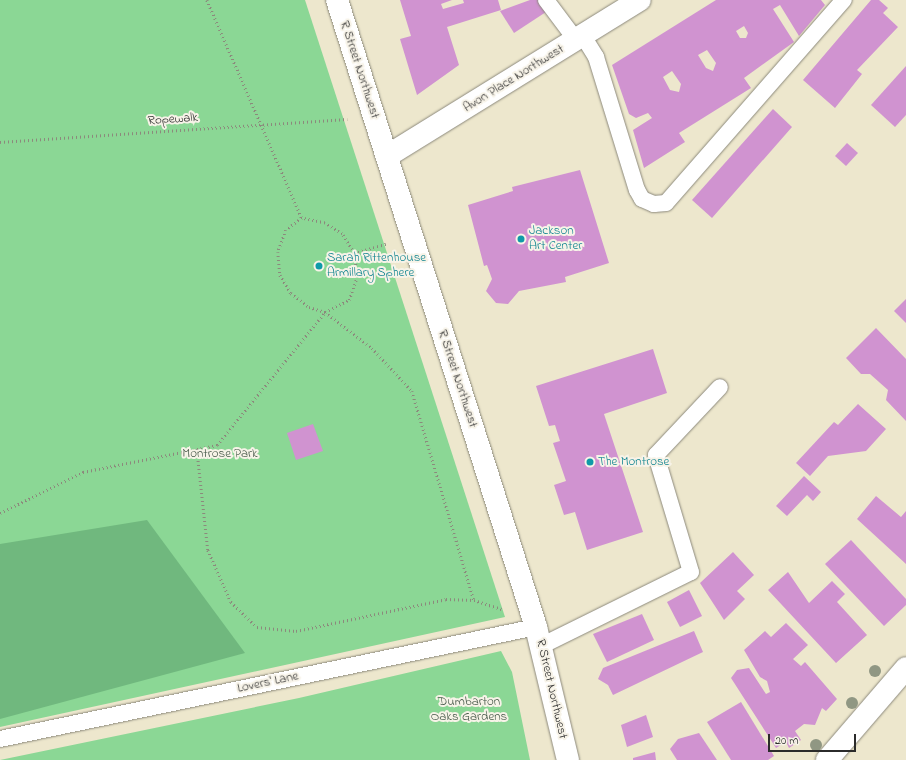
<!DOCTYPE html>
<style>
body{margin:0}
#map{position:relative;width:906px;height:760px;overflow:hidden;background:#ede7cd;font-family:"Indie Flower",sans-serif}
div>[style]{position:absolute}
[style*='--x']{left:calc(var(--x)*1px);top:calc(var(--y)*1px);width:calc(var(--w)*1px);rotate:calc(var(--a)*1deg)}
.green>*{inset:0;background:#8bd795}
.forest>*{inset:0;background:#70b87e}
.building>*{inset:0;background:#d093d0}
.path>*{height:2.5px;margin-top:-1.25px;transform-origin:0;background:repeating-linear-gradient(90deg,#8c897c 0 1px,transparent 0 4px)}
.roads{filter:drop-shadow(0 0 1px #8c897c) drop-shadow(0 0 1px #8c897c)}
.service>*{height:16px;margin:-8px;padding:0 8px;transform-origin:8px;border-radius:8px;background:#fff}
.minor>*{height:22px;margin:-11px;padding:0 11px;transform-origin:11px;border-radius:11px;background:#fff}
.trees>*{width:12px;height:12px;margin:-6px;border-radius:50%;background:#909783}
.dots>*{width:11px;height:11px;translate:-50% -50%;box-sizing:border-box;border:2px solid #f7f3e8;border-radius:50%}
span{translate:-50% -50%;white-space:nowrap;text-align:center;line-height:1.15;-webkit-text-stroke:4px #f7f3e8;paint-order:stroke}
.street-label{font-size:13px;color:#2b2b2b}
.culture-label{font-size:13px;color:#0d838f}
.left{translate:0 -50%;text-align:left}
.park-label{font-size:13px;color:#435646}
.scale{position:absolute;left:768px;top:734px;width:88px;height:18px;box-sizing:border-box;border:2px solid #2b2b2b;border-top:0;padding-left:5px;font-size:12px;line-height:14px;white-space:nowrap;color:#2b2b2b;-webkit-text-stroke:3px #f7f3e8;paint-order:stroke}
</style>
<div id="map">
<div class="green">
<i style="clip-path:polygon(0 0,305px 0,505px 617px,0 727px)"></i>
<i style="clip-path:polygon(501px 651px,512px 672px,530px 760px,0 760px,299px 698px)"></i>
</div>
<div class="forest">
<i style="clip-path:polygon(147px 520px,245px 653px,0 719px,0 544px)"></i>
</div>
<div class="building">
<i style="clip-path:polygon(400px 0,452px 0,441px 4px,443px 9px,464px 3px,463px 0,498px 0,501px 10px,447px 27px,459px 65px,417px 95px,400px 39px,411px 36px)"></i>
<i style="clip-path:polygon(530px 0,543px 0,549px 10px,514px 33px,500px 11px)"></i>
<i style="clip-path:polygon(evenodd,716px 0,821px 0,825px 5px,799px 36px,780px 5px,773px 9px,794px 42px,744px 78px,751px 88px,679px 133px,685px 142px,644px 168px,633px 130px,652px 118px,648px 113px,636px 118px,629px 114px,612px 65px,716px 0,744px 26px,748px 33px,746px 38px,740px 38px,736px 31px,744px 26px,716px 0,707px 50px,716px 63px,713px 71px,706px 68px,698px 55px,707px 50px,716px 0,672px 71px,681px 84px,679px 92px,670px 90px,663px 77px,672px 71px)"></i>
<i style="clip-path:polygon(871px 0,879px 0,888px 8px,883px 13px,898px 27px,857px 70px,862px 74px,835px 108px,803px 80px)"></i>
<i style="clip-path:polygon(906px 66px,906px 115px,895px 127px,871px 105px)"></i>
<i style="clip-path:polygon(773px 109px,792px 127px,712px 218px,692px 200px)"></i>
<i style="clip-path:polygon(847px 143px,858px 153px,846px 166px,835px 156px)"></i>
<i style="clip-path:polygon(580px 170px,609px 263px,565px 277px,566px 282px,519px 291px,508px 304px,496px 303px,486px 291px,492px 279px,487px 265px,484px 266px,468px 205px,513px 191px,512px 187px)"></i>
<i style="clip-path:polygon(906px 299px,906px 323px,894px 311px)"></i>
<i style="clip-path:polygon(876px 328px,906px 359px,906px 421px,886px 400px,888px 390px,870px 374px,861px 374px,846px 358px)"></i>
<i style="clip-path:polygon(653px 349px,667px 393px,604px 414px,643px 532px,587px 550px,575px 512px,564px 515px,554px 485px,566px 481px,553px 443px,560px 441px,555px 425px,549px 426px,536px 386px)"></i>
<i style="clip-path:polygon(858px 404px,886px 429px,866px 451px,828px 456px,810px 476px,796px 463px,834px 422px,838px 425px)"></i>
<i style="clip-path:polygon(313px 424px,323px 451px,296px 460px,287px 433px)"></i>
<i style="clip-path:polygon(804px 476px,821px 492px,813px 501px,807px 495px,787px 516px,776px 506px)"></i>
<i style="clip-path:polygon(876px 496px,901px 517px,906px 511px,906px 564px,857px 519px)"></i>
<i style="clip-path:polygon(851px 540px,906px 599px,906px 605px,884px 626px,825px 564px)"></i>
<i style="clip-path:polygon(733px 552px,754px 575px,737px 591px,745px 599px,724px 620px,700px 583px)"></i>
<i style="clip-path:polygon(788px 572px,809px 603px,832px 581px,845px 594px,837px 602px,867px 635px,836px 663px,768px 590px)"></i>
<i style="clip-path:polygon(689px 590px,702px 616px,680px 627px,667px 602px)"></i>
<i style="clip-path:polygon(642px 614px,654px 640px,607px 662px,593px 634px)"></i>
<i style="clip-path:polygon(786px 623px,808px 645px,793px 659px,801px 666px,805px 662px,837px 699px,826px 711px,822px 708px,815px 725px,804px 724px,795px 731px,801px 740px,789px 748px,786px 742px,776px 748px,731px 678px,737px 670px,749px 668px,766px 694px,770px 692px,767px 681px,760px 677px,744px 650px,765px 631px,771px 637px)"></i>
<i style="clip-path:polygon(694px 631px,703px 652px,613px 695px,608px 685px,598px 679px,603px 668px)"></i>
<i style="clip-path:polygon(741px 702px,774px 756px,768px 760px,731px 760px,707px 722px)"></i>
<i style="clip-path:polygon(646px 715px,653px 737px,627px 747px,621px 725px)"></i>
<i style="clip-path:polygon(699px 733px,717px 760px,677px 760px,670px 749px,678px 739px)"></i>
<i style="clip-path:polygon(655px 752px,656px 760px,633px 760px,633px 758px)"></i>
</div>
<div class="path">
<i style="--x:207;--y:0;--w:238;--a:66.5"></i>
<i style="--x:0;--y:142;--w:348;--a:-3.8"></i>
<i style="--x:354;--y:253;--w:33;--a:-16"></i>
<i style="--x:197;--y:449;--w:102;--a:83.8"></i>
<i style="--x:208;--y:550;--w:57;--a:66.1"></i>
<i style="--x:231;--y:602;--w:36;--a:44"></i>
<i style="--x:257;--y:627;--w:39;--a:6"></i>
<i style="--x:296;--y:631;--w:153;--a:-12"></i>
<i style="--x:446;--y:599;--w:28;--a:2"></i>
<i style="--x:474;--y:600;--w:29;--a:18"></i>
<i style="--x:0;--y:513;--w:93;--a:-26.3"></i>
<i style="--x:83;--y:472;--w:137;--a:-11.4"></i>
<i style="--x:217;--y:445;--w:171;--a:-50.9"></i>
<i style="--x:325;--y:312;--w:27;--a:-27"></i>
<i style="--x:349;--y:300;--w:24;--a:-71"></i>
<i style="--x:357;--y:277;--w:24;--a:-97"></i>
<i style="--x:354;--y:253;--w:22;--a:-122"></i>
<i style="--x:342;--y:234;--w:20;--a:-147"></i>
<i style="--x:325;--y:223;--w:24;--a:-168"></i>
<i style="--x:302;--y:218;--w:20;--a:143"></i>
<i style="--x:286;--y:230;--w:23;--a:110"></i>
<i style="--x:278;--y:252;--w:23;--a:85"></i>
<i style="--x:280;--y:275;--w:21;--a:59"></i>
<i style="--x:291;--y:293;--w:23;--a:38"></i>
<i style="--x:309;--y:307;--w:17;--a:17"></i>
<i style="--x:325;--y:312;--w:59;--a:37.5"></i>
<i style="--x:372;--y:348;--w:59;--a:47.1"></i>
<i style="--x:412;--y:391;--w:218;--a:73.5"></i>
</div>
<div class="roads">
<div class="service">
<i style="--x:546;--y:0;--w:50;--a:53.1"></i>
<i style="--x:583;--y:36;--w:25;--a:58"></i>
<i style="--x:596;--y:57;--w:139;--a:72.9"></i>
<i style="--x:637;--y:190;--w:10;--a:61"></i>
<i style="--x:642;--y:199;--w:13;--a:23"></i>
<i style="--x:654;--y:204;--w:12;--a:-5"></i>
<i style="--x:666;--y:203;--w:270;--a:-48.8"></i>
<i style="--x:541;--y:646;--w:167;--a:-26.3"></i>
<i style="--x:691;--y:572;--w:122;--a:-106.7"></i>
<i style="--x:656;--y:455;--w:93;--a:-46.7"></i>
<i style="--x:0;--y:739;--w:548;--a:-11.8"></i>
</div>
<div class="minor">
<i style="--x:337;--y:0;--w:658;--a:72.39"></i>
<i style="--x:536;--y:627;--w:137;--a:76.5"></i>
<i style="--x:387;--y:156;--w:297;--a:-31.7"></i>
<i style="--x:827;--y:760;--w:121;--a:-49.3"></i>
</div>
</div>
<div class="trees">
<i style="left:875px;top:671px"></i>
<i style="left:852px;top:703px"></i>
<i style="left:816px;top:745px"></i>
</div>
<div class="dots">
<i style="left:521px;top:239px;background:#0f9aa8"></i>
<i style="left:319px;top:266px;background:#0f9aa8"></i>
<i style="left:590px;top:462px;background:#0f9aa8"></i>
</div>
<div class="street-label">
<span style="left:359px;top:70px;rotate:72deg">R Street Northwest</span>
<span style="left:514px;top:79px;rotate:-32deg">Avon Place Northwest</span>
<span style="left:173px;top:120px;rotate:-4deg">Ropewalk</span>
<span style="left:457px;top:379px;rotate:72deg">R Street Northwest</span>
<span style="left:268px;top:683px;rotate:-12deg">Lovers' Lane</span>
<span style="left:551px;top:689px;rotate:77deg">R Street Northwest</span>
</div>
<div class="culture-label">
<span class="left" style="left:529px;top:239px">Jackson<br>Art Center</span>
<span class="left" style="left:327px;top:266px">Sarah Rittenhouse<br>Armillary Sphere</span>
<span class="left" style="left:598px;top:462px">The Montrose</span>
</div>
<div class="park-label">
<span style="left:220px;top:454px">Montrose Park</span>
<span style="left:469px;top:710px">Dumbarton<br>Oaks Gardens</span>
</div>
<div class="scale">20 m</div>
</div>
